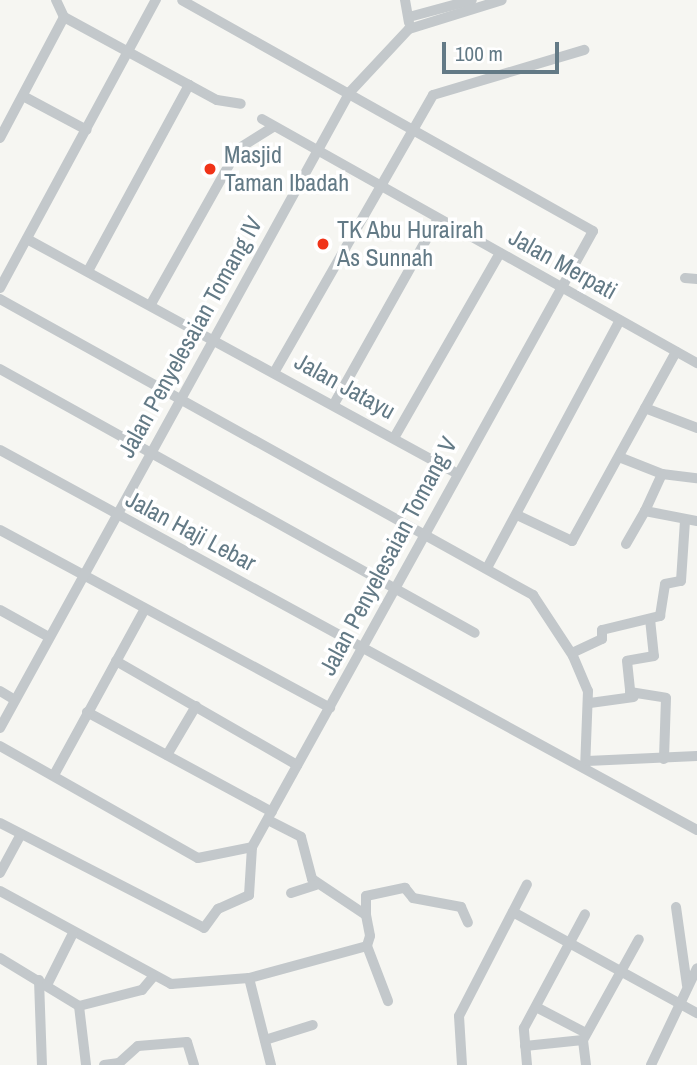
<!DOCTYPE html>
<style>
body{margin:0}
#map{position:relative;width:697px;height:1065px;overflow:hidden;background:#f6f6f2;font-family:"Archivo Narrow",sans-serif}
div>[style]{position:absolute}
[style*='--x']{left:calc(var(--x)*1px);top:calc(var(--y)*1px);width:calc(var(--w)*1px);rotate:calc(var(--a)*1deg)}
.minor>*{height:10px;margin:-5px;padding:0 5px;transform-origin:5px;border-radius:5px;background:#c3c8cb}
.dots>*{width:19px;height:19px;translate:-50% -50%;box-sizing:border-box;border:4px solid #fff;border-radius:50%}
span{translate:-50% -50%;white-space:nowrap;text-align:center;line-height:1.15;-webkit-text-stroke:7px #fff;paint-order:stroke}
.poi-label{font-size:24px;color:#637a86}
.left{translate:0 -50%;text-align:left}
.street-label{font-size:24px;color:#637a86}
.scale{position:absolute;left:442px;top:42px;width:117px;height:32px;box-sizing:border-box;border:4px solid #637a86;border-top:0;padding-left:9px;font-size:21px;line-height:24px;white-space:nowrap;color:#637a86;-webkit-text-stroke:5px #fff;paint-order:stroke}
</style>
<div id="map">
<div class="minor">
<i style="--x:56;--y:0;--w:19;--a:65"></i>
<i style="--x:64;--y:17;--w:174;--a:28.5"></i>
<i style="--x:217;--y:100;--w:24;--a:9"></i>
<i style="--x:405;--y:0;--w:23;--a:80"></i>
<i style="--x:409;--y:17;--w:65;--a:-15.1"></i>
<i style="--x:23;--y:96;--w:72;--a:28"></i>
<i style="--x:262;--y:119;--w:499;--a:29.3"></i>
<i style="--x:0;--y:138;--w:137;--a:-62.1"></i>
<i style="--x:27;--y:239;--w:490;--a:28.6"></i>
<i style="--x:88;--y:271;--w:212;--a:-61.5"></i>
<i style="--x:685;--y:278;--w:12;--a:5"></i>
<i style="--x:0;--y:288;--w:328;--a:-61.6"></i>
<i style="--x:0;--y:299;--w:610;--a:29.05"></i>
<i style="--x:533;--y:595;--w:73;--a:56.7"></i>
<i style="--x:573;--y:656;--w:38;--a:67"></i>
<i style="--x:588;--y:691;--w:77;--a:92.2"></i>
<i style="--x:151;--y:304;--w:178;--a:-60.7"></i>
<i style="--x:238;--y:149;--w:41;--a:-32.2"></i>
<i style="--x:0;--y:369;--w:543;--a:29.06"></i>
<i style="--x:275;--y:371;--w:318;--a:-60.2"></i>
<i style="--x:433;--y:95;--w:158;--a:-16.6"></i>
<i style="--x:334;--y:404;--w:212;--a:-60.7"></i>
<i style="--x:645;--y:408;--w:56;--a:21"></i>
<i style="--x:394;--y:438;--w:213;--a:-60.2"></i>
<i style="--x:0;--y:450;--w:794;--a:28.6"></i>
<i style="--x:619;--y:457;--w:46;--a:21.6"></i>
<i style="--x:662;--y:474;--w:35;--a:7"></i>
<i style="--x:662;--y:474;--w:41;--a:114.7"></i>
<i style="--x:645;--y:511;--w:53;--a:10.9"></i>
<i style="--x:517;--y:515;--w:61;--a:25.3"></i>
<i style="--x:572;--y:541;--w:216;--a:-61.2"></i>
<i style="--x:0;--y:530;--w:375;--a:28.3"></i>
<i style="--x:626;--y:544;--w:38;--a:-60"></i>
<i style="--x:487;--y:568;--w:281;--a:-61.8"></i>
<i style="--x:0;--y:610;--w:56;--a:28.9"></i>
<i style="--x:650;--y:619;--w:37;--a:84"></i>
<i style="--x:654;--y:656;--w:27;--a:170"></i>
<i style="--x:627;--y:661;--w:31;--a:84"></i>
<i style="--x:630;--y:692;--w:36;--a:9"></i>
<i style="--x:666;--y:698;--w:61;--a:91.9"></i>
<i style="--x:572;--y:653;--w:33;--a:-25"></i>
<i style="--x:602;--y:639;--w:9;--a:-90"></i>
<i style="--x:602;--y:630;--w:60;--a:-13.6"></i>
<i style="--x:660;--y:616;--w:32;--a:-81"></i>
<i style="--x:665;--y:584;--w:16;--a:-11"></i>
<i style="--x:681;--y:581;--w:60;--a:-86.2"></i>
<i style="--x:116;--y:661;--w:209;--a:29.9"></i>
<i style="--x:0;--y:691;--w:17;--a:31"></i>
<i style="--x:590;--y:703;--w:44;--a:-7.8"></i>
<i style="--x:87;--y:712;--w:210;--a:28.4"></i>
<i style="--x:0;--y:728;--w:726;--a:-61.18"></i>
<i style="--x:350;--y:92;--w:86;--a:-46.9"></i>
<i style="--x:409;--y:29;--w:97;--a:-17.3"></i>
<i style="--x:0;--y:746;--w:227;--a:29.5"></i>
<i style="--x:198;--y:858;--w:55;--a:-11.5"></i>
<i style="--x:167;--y:755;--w:57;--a:-59.4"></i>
<i style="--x:587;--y:761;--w:110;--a:-2.6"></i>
<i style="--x:54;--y:775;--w:189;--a:-61.3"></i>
<i style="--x:268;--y:820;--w:37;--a:27"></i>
<i style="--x:301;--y:837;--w:43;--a:75.3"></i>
<i style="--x:312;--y:879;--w:65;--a:33.7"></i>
<i style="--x:366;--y:915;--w:21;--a:79"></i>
<i style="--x:370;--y:936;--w:10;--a:107"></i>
<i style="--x:367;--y:946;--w:122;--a:164.8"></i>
<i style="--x:249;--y:978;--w:90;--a:75.8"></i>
<i style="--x:0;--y:823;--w:229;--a:27.2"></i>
<i style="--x:204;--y:928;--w:24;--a:-54"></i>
<i style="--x:218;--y:909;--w:34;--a:-24"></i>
<i style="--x:249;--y:895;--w:48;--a:-86.4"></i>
<i style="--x:252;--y:847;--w:704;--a:-61.03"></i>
<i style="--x:593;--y:231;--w:471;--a:-150.7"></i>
<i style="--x:0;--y:873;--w:44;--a:-61.7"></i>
<i style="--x:0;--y:891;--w:195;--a:28.5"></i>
<i style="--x:171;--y:984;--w:78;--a:-4.4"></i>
<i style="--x:291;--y:893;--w:26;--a:-18"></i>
<i style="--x:676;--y:907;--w:79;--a:82"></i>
<i style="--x:513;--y:912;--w:210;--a:28.8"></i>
<i style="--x:366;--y:915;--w:19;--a:-90"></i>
<i style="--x:366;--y:896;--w:40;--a:-12"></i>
<i style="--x:405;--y:888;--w:13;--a:51"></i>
<i style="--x:413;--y:898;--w:49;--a:10.6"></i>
<i style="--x:461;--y:907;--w:17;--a:66"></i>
<i style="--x:367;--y:946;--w:59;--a:69.1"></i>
<i style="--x:0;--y:958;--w:92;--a:31.3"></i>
<i style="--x:79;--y:1006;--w:65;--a:-14.3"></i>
<i style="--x:142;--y:990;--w:17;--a:-50"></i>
<i style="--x:39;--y:980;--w:85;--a:88"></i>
<i style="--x:47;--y:985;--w:58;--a:-63.4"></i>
<i style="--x:79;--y:1006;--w:59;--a:83.2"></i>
<i style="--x:536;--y:1007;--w:56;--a:27.5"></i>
<i style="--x:265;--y:1040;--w:50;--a:-17.4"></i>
<i style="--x:525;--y:1046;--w:58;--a:-5.9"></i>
<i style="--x:104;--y:1065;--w:15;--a:-8"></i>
<i style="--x:119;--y:1063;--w:25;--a:-42"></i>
<i style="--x:138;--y:1046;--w:49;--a:-4.7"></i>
<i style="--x:187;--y:1042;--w:24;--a:73"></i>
<i style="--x:462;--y:1065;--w:49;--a:-93.5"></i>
<i style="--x:459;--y:1016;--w:148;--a:-62.7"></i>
<i style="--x:527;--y:1065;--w:37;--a:-95"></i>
<i style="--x:524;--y:1028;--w:129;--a:-61.8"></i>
<i style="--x:586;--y:1065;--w:25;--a:-97"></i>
<i style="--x:583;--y:1040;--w:115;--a:-61"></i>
<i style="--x:651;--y:1065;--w:107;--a:-64.6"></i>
</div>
<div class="dots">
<i style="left:210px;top:169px;background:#f03318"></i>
<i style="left:323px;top:244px;background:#f03318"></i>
</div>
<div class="poi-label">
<span class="left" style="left:224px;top:169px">Masjid<br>Taman Ibadah</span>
<span class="left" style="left:337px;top:244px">TK Abu Hurairah<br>As Sunnah</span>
</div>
<div class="street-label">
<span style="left:563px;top:264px;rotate:29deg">Jalan Merpati</span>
<span style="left:190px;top:337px;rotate:-61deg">Jalan Penyelesaian Tomang IV</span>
<span style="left:345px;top:386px;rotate:29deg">Jalan Jatayu</span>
<span style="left:191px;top:531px;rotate:28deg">Jalan Haji Lebar</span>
<span style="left:388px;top:556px;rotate:-62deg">Jalan Penyelesaian Tomang V</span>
</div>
<div class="scale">100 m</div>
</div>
